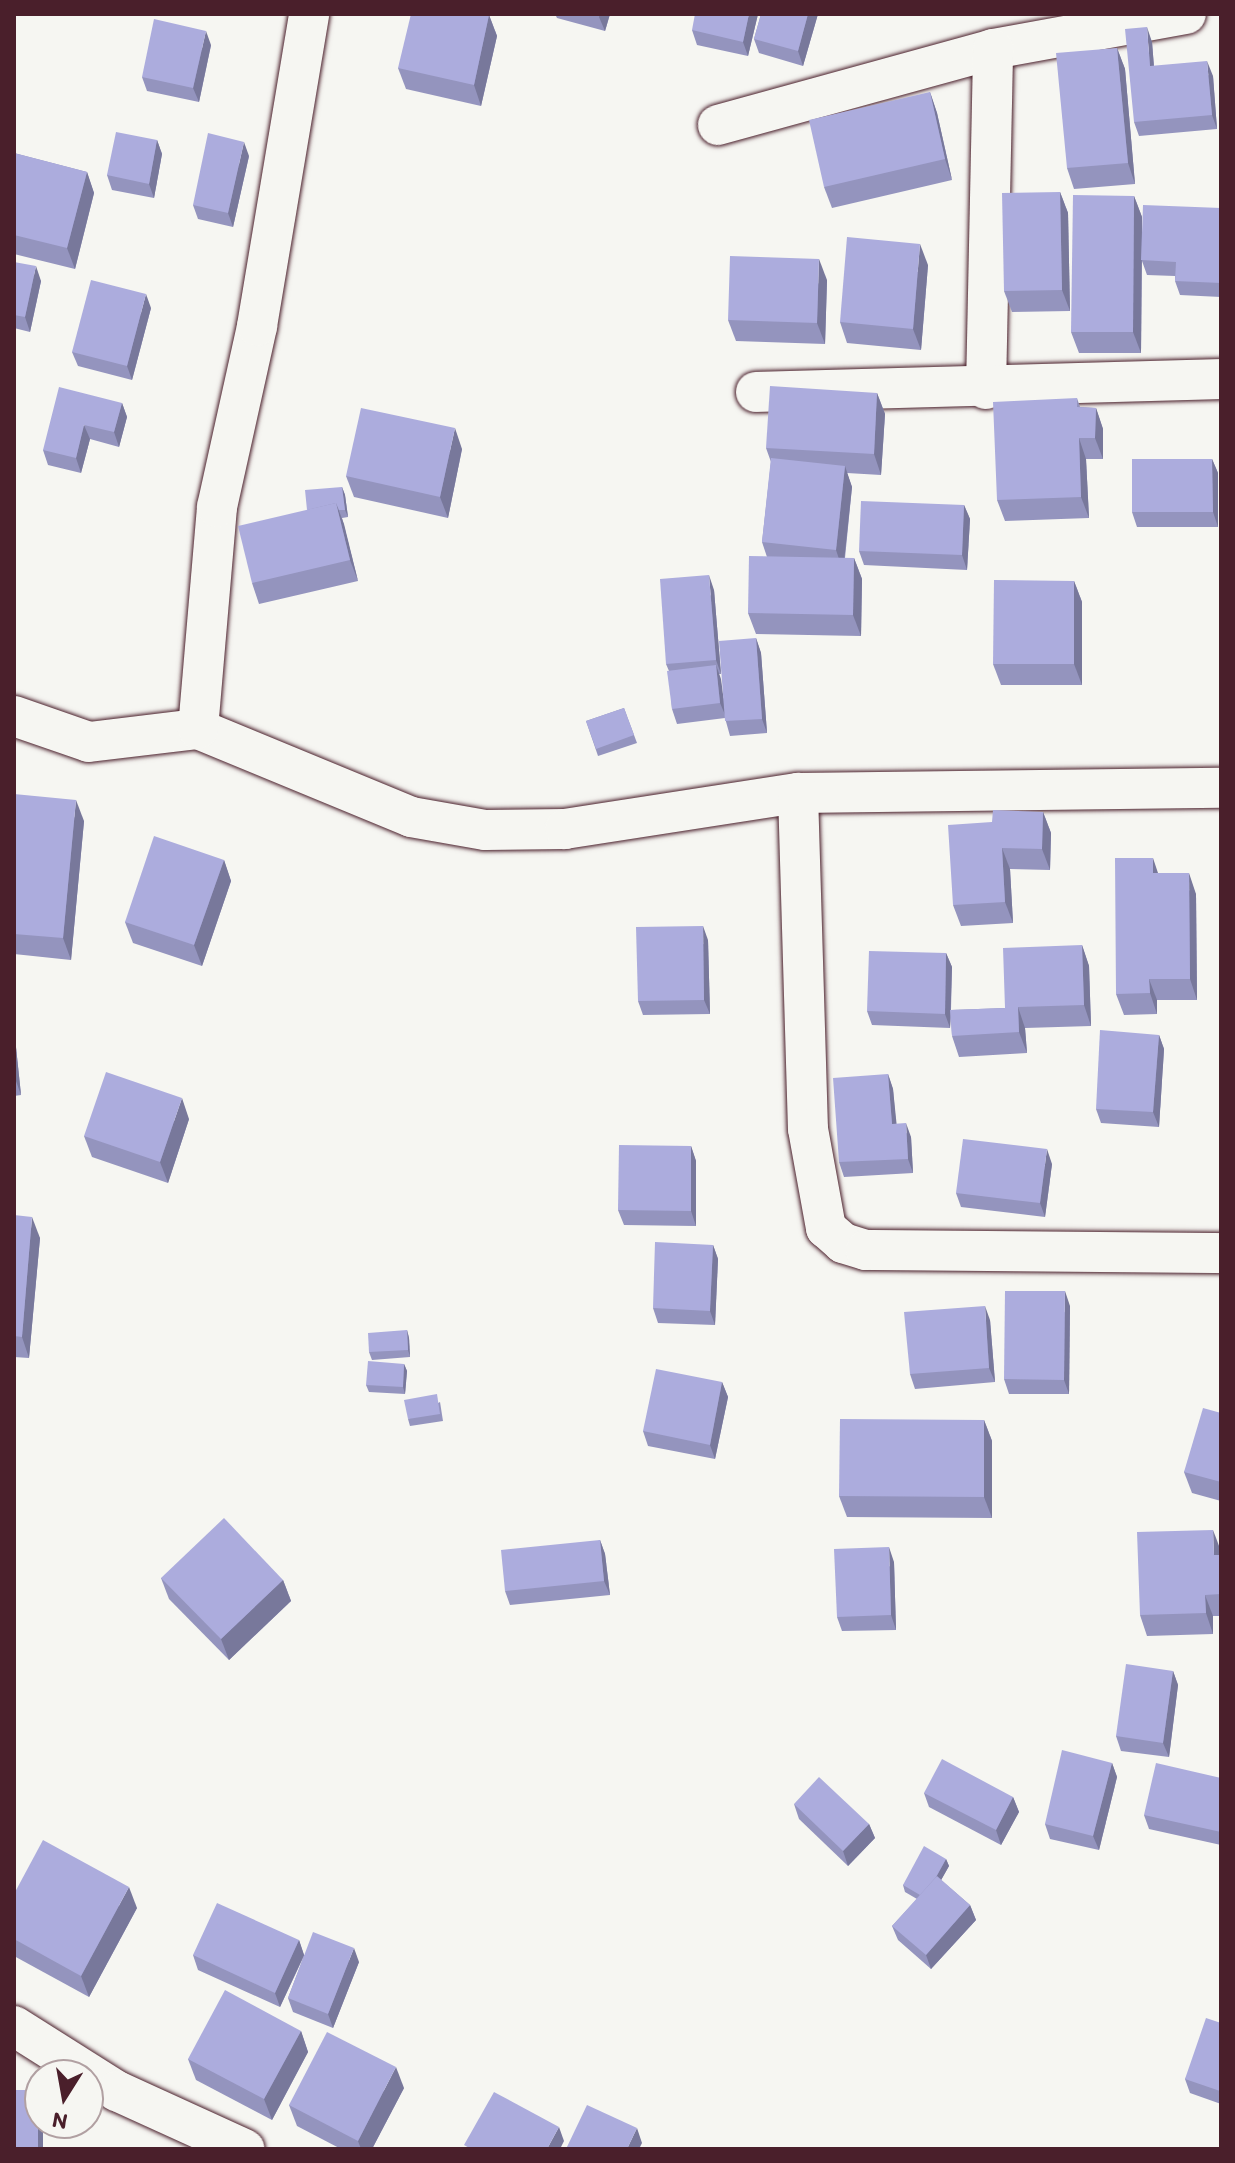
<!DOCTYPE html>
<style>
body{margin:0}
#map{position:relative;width:1235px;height:2163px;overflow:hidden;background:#f6f6f2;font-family:Itim,sans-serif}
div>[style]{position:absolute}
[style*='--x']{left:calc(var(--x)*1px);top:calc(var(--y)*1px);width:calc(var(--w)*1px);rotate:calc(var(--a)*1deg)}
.roads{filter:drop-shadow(0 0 2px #4a1f2b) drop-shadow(0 0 2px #4a1f2b)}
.minor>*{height:40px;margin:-20px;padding:0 20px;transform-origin:20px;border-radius:20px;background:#f6f6f2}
.wall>*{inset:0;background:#9494be}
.shaded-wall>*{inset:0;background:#78789b}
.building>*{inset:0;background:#acacdd}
span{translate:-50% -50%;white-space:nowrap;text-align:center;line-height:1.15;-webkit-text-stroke:8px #f6f6f2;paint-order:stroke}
.frame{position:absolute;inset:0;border:16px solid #4a1f2b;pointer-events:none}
.north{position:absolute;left:24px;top:2059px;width:80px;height:80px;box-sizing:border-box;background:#f6f6f2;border:2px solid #b1a0a2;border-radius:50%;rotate:191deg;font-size:22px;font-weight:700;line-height:32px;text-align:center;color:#4a1f2b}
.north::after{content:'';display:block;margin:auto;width:28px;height:36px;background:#4a1f2b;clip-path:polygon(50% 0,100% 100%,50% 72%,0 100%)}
</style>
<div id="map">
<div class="roads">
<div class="minor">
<i style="--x:718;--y:125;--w:285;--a:-15.4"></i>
<i style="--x:993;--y:49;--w:196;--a:-10.3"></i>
<i style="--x:986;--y:389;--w:340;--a:-88.8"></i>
<i style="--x:756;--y:392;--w:465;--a:-1.6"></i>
<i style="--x:14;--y:716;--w:79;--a:19.1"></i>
<i style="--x:89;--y:742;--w:110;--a:-6.8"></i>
<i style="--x:198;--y:729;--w:230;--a:22.4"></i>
<i style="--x:411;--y:817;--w:75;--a:10"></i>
<i style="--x:485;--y:830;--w:80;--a:-0.7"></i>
<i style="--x:565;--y:829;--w:236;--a:-8.8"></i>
<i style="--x:798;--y:793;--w:423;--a:-0.7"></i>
<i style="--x:198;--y:729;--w:223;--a:-85.1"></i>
<i style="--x:217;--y:507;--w:185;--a:-77.5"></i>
<i style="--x:257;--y:326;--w:316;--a:-80.5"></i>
<i style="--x:798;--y:793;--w:336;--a:88.3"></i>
<i style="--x:808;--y:1129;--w:101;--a:79.7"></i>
<i style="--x:826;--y:1228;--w:23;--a:41"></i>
<i style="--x:843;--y:1243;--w:24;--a:17"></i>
<i style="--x:866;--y:1250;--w:355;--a:0.5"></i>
<i style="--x:14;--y:2026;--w:122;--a:32.3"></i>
<i style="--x:117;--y:2091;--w:140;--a:24.5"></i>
</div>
</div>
<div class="wall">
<i style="clip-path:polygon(555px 14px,610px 14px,605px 31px,557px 18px)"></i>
<i style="clip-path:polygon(758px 14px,748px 56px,697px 45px,692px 30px)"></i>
<i style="clip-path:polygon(761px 14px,818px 14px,803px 66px,759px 53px,754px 39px)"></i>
<i style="clip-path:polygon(489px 15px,497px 36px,481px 106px,406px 89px,398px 68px)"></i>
<i style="clip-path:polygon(1152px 42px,1154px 66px,1213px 76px,1217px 129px,1139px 136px,1134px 122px)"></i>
<i style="clip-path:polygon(211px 45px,199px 102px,147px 91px,142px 77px)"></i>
<i style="clip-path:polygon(1117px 48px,1125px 69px,1135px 184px,1074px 189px,1067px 168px)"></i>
<i style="clip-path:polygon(930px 92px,937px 113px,952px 180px,832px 208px,824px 187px)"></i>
<i style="clip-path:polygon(157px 140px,162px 154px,154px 198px,112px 190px,107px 175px)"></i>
<i style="clip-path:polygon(14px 153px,87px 172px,94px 193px,75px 269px,14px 254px)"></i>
<i style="clip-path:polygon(249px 156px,233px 227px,198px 219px,193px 205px)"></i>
<i style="clip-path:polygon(1060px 192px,1068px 213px,1070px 311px,1012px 312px,1004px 291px)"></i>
<i style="clip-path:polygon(1134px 196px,1142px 217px,1142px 250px,1221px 208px,1221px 297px,1180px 295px,1175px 281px,1175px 276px,1147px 275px,1142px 261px,1141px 353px,1079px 353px,1071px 332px)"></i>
<i style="clip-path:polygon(14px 262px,41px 281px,30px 332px,14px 328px)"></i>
<i style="clip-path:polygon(928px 265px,921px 350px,847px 343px,840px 322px)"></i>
<i style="clip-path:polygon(827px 280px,825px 344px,736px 341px,728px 320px)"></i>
<i style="clip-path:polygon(151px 308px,132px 380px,78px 366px,72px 352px)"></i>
<i style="clip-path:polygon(877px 393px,885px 414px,881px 475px,847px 473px,852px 487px,845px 558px,854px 558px,862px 579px,861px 636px,756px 634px,748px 613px,767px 557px,762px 542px,771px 462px,766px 448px)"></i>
<i style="clip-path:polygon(1077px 398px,1080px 407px,1096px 408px,1103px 429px,1103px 459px,1086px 459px,1089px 518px,1005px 521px,997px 500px)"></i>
<i style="clip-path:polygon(122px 403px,127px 417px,119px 447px,90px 439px,81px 473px,48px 465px,43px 450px)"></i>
<i style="clip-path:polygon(462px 449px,448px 518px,354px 497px,346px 476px)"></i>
<i style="clip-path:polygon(1212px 459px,1218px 473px,1218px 527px,1137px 527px,1132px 512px)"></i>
<i style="clip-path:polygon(342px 487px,345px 495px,348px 517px,342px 518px,358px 581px,259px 604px,252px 583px,307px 510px)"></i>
<i style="clip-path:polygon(964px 505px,970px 519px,967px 570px,864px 565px,859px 551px)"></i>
<i style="clip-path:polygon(1074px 581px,1082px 602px,1082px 685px,1001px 685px,993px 664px)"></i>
<i style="clip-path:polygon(714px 590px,721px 674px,719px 674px,723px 699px,756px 638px,761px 653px,767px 733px,730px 736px,725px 718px,677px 724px,672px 709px,669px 671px,666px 664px)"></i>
<i style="clip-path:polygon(624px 708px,637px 743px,598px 756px,586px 721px)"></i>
<i style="clip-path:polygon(14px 794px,84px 821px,71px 960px,14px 954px)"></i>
<i style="clip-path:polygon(1043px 812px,1051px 833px,1050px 870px,1010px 869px,1013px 923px,961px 926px,953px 905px,992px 822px)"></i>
<i style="clip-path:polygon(224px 860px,231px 881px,202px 966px,133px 943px,125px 922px)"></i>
<i style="clip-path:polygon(1158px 873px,1196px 894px,1197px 1000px,1157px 1000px,1157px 1014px,1124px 1015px,1116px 994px)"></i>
<i style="clip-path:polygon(708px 940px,710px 1014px,643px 1015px,638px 1001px)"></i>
<i style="clip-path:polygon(1082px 945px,1089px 966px,1091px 1026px,1025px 1028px,1027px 1053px,959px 1057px,952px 1036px,951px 1017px,950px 1028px,872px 1025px,867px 1011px,946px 953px,952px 967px,951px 1010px,1005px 1008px)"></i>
<i style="clip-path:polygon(14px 1028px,21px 1095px,14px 1096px)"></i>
<i style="clip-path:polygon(1159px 1035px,1164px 1049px,1159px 1127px,1101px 1123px,1096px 1109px)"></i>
<i style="clip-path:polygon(888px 1074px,893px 1089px,896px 1124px,911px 1137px,913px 1173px,844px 1177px,839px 1162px)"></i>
<i style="clip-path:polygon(189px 1119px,168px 1183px,92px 1157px,84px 1136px)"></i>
<i style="clip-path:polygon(691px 1146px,696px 1161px,696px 1226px,624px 1225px,618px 1210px)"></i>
<i style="clip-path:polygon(1052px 1164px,1045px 1217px,961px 1207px,956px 1193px)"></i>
<i style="clip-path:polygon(14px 1215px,40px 1238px,29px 1358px,14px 1357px)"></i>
<i style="clip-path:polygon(713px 1245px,718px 1259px,715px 1325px,658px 1323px,653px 1308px)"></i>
<i style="clip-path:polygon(1070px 1306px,1069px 1394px,1009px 1394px,1004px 1379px)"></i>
<i style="clip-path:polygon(990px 1320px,995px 1382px,915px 1389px,910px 1374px)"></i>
<i style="clip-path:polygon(407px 1330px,409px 1338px,410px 1357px,372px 1360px,369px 1352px)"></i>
<i style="clip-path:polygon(404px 1364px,407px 1371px,405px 1394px,369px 1392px,366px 1385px)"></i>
<i style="clip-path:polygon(722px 1382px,728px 1397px,715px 1459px,648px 1446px,643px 1431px)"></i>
<i style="clip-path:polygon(440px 1402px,443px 1421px,410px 1426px,408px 1419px)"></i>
<i style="clip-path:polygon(1221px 1413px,1221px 1501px,1192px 1493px,1184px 1472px)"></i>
<i style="clip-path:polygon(984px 1420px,992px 1441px,992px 1518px,847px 1517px,839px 1496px)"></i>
<i style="clip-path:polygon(600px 1540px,605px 1554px,610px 1595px,510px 1605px,505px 1591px)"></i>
<i style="clip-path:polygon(1221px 1551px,1221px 1616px,1213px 1616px,1213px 1634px,1147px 1636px,1140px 1615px)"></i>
<i style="clip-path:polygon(894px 1562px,896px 1630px,842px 1631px,837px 1617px)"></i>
<i style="clip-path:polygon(161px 1578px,283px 1580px,291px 1601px,229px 1660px,169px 1599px)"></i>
<i style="clip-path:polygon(1173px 1671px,1178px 1685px,1169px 1757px,1121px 1751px,1116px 1736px)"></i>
<i style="clip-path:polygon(1112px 1763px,1117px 1777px,1099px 1850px,1050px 1839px,1045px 1824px)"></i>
<i style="clip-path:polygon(1221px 1778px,1221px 1845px,1149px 1829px,1144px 1815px)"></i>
<i style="clip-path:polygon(924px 1793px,1013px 1797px,1019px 1812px,1001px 1845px,929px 1807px)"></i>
<i style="clip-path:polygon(794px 1804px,869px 1824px,875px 1838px,848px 1866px,799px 1819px)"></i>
<i style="clip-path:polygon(946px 1859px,949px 1866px,941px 1880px,970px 1905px,976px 1920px,931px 1969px,898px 1940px,892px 1926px,917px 1899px,905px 1892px,903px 1885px)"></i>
<i style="clip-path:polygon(14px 1894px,137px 1908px,89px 1997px,14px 1956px)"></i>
<i style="clip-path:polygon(299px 1940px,304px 1955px,359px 1962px,333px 2028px,293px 2012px,288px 1998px,304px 1956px,280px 2007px,198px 1970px,193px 1955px)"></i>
<i style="clip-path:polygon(1221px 2023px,1221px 2104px,1190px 2093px,1185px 2079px)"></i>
<i style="clip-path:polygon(301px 2031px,308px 2052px,272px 2120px,196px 2080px,188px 2059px)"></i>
<i style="clip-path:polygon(404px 2088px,372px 2149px,341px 2149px,297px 2126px,289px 2105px)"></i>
</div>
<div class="shaded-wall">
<i style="clip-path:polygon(600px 14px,610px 14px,605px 31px,599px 17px)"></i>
<i style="clip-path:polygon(749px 14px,758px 14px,748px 56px,743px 42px)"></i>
<i style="clip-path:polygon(808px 14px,818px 14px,803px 66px,798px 51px)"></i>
<i style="clip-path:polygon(489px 15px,497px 36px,481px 106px,474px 85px)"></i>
<i style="clip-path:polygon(1147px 27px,1152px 42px,1155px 81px,1150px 66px)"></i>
<i style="clip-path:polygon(206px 31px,211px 45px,199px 102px,193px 88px)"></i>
<i style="clip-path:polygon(1117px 48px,1125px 69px,1135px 184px,1128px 163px)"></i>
<i style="clip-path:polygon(1207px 61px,1213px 76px,1217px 129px,1212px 115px)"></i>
<i style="clip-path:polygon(930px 92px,937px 113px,952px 180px,945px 159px)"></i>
<i style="clip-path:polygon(157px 140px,162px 154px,154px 198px,149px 184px)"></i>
<i style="clip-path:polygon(244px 142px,249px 156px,233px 227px,228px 213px)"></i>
<i style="clip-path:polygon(87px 172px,94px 193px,75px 269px,67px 248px)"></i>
<i style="clip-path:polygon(1060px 192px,1068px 213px,1070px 311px,1062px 290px)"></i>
<i style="clip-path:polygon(1134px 196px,1142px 217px,1141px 353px,1133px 332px)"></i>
<i style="clip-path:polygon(920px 244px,928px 265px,921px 350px,913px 329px)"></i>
<i style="clip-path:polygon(819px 259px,827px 280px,825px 344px,817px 323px)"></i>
<i style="clip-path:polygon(36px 266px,41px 281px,30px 332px,25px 317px)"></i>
<i style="clip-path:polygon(146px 294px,151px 308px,132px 380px,127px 366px)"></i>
<i style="clip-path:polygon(877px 393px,885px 414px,881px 475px,874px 454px)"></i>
<i style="clip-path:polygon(122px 403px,127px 417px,119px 447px,114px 432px)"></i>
<i style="clip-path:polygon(1096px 408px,1103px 429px,1103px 459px,1095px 438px)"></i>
<i style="clip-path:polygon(84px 425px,90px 439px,81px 473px,76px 458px)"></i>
<i style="clip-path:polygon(455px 428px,462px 449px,448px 518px,440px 497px)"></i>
<i style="clip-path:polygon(1079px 438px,1086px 459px,1089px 518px,1081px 497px)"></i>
<i style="clip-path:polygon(1212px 459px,1218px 473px,1218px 527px,1213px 512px)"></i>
<i style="clip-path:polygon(845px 466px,852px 487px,843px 571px,836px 550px)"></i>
<i style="clip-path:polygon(342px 487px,345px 495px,348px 517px,345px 510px)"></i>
<i style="clip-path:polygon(336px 503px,344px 524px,358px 581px,350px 560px)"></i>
<i style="clip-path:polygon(964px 505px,970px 519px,967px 570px,962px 555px)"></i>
<i style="clip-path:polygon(854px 558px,862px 579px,861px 636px,853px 615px)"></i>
<i style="clip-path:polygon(709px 575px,714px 590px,721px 674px,716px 660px)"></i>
<i style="clip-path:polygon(1074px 581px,1082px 602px,1082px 685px,1074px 664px)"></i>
<i style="clip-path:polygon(756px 638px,761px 653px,767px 733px,762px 719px)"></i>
<i style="clip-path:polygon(716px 665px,721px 679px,726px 717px,720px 703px)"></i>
<i style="clip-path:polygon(76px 800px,84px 821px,71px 960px,63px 938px)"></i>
<i style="clip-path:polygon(1043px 812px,1051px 833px,1050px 870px,1042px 849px)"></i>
<i style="clip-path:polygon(1002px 848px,1010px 869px,1013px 923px,1005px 902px)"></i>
<i style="clip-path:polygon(1153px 858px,1160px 879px,1153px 873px)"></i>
<i style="clip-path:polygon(224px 860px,231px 881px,202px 966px,194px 945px)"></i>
<i style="clip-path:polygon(1189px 873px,1196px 894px,1197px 1000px,1190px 979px)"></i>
<i style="clip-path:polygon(703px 926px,708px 940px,710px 1014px,704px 1000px)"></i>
<i style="clip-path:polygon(1082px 945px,1089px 966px,1091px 1026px,1084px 1005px)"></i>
<i style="clip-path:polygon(946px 953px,952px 967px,950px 1028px,945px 1014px)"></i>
<i style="clip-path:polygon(1149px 979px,1157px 1000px,1157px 1014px,1150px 993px)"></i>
<i style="clip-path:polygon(1018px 1007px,1025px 1028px,1027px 1053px,1019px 1032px)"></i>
<i style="clip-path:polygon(14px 1028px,21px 1095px,16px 1081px,14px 1063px)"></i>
<i style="clip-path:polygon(1159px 1035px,1164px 1049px,1159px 1127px,1153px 1112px)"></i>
<i style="clip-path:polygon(888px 1074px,893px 1089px,898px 1138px,892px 1124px)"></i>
<i style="clip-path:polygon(182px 1098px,189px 1119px,168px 1183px,160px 1162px)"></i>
<i style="clip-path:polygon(906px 1123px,911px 1137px,913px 1173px,908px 1159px)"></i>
<i style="clip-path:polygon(691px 1146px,696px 1161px,696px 1226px,691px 1211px)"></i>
<i style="clip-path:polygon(1047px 1149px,1052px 1164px,1045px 1217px,1040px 1203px)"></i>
<i style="clip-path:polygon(32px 1217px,40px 1238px,29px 1358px,22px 1337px)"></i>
<i style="clip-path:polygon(713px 1245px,718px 1259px,715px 1325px,710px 1311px)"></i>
<i style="clip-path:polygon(1065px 1291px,1070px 1306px,1069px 1394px,1064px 1380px)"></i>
<i style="clip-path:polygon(985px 1306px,990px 1320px,995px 1382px,989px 1368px)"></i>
<i style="clip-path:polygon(407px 1330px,409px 1338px,410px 1357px,408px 1350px)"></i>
<i style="clip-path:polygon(404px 1364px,407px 1371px,405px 1394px,403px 1387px)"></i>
<i style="clip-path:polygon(722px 1382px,728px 1397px,715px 1459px,710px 1445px)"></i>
<i style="clip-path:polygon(984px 1420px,992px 1441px,992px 1518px,984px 1497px)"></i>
<i style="clip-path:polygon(1213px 1530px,1221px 1551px,1221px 1575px,1214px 1555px)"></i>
<i style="clip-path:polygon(600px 1540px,605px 1554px,610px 1595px,604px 1581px)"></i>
<i style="clip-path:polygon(889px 1547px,894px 1562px,896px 1630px,891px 1615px)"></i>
<i style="clip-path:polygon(283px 1580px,291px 1601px,229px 1660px,221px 1639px)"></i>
<i style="clip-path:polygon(1205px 1595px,1213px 1616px,1213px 1634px,1206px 1613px)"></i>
<i style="clip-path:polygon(1173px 1671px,1178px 1685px,1169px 1757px,1163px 1743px)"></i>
<i style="clip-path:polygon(1112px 1763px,1117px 1777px,1099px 1850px,1093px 1836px)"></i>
<i style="clip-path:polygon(1013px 1797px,1019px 1812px,1001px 1845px,996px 1830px)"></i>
<i style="clip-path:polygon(869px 1824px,875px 1838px,848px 1866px,843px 1851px)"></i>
<i style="clip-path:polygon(946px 1859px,949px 1866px,927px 1905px,925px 1898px)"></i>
<i style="clip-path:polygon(129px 1887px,137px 1908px,89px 1997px,81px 1976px)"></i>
<i style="clip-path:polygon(970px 1905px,976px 1920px,931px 1969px,926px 1955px)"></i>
<i style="clip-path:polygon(299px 1940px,304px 1955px,280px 2007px,275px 1993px)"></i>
<i style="clip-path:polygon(354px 1948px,359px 1962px,333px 2028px,328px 2014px)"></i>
<i style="clip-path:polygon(301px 2031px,308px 2052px,272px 2120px,264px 2099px)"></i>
<i style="clip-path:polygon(396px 2067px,404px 2088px,372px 2149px,361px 2149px,358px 2141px)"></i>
<i style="clip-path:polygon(38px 2090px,40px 2095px,40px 2123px,43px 2123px,43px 2149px,38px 2149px)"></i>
<i style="clip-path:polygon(559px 2127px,564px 2141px,560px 2149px,547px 2149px)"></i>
<i style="clip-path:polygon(637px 2128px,642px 2143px,639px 2149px,627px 2149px)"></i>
</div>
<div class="building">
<i style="clip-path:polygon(411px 14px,489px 15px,474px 85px,398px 68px)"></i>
<i style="clip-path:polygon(695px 14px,749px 14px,743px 42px,692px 30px)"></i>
<i style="clip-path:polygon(761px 14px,808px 14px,798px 51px,754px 39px)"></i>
<i style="clip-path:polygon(154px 19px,206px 31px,193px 88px,142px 77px)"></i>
<i style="clip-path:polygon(1147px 27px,1150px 66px,1207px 61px,1212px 115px,1134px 122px,1125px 29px)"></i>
<i style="clip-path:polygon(1117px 48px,1128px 163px,1067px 168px,1056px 53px)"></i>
<i style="clip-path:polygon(930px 92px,945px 159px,824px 187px,809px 120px)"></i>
<i style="clip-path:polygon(116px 132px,157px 140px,149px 184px,107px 175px)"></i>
<i style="clip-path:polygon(208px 133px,244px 142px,228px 213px,193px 205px)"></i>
<i style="clip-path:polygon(14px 153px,87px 172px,67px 248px,14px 235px)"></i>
<i style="clip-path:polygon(1060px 192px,1062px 290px,1004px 291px,1002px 193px)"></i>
<i style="clip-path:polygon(1073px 195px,1134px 196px,1133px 332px,1071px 332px)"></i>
<i style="clip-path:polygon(1143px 205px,1221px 208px,1221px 283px,1175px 281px,1176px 262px,1141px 260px)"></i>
<i style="clip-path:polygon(847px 237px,920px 244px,913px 329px,840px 322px)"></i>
<i style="clip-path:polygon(730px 256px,819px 259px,817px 323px,728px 320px)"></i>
<i style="clip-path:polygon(14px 262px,36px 266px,25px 317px,14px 315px)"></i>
<i style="clip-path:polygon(91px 280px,146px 294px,127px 366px,72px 352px)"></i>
<i style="clip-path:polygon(770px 386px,877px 393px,874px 454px,766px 448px)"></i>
<i style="clip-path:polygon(59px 387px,122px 403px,114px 432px,84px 425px,76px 458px,43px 450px)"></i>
<i style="clip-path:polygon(1077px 398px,1077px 407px,1096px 408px,1095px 438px,1079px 438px,1081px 497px,997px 500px,993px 402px)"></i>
<i style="clip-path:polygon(361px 408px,455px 428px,440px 497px,346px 476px)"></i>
<i style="clip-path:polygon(771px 458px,845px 466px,836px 550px,762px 542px)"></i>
<i style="clip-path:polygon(1132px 459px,1212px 459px,1213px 512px,1132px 512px)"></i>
<i style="clip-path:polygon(342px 487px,345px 510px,339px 510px,336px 503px,307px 510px,305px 490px)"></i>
<i style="clip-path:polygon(861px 501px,964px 505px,962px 555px,859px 551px)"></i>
<i style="clip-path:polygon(336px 503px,350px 560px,252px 583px,238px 526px)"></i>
<i style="clip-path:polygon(749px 556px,854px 558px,853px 615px,748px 613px)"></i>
<i style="clip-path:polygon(709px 575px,716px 660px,666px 664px,660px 579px)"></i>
<i style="clip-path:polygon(994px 580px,1074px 581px,1074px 664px,993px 664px)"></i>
<i style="clip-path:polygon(756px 638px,762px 719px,725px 721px,719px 641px)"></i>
<i style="clip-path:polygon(716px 665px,720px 703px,672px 709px,667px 671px)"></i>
<i style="clip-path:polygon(624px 708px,634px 735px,596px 749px,586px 721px)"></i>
<i style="clip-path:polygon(14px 794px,76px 800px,63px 938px,14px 934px)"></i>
<i style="clip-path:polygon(993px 810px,1043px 812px,1042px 849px,1002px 848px,1005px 902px,953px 905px,948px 825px,992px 822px)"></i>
<i style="clip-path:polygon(154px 836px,224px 860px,194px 945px,125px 922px)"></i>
<i style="clip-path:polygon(1115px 858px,1153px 858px,1153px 873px,1189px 873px,1190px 979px,1149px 979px,1150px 993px,1116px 994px)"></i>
<i style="clip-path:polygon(703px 926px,704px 1000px,638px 1001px,636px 927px)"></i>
<i style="clip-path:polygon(1082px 945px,1084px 1005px,1018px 1007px,1019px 1032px,952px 1036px,950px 1010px,1005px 1008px,1003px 948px)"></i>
<i style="clip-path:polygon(869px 951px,946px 953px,945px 1014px,867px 1011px)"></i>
<i style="clip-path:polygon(1100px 1030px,1159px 1035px,1153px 1112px,1096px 1109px)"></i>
<i style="clip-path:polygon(106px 1072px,182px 1098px,160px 1162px,84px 1136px)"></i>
<i style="clip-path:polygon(888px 1074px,892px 1124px,906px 1123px,908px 1159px,839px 1162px,833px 1078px)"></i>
<i style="clip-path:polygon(963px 1139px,1047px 1149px,1040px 1203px,956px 1193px)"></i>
<i style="clip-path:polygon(619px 1145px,691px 1146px,691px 1211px,618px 1210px)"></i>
<i style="clip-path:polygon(14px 1215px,32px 1217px,22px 1337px,14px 1336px)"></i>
<i style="clip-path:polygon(655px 1242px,713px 1245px,710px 1311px,653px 1308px)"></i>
<i style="clip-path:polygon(1005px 1291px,1065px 1291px,1064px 1380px,1004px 1379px)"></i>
<i style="clip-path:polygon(985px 1306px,989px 1368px,910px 1374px,904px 1312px)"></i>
<i style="clip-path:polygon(407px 1330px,408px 1350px,369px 1352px,368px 1333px)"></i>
<i style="clip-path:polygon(368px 1361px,404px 1364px,403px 1387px,366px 1385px)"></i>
<i style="clip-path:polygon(656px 1369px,722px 1382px,710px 1445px,643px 1431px)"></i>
<i style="clip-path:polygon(437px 1394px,440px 1414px,408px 1419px,404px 1400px)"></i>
<i style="clip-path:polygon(1203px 1408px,1221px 1413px,1221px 1482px,1184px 1472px)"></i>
<i style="clip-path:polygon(840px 1419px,984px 1420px,984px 1497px,839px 1496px)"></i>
<i style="clip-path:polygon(224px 1518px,283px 1580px,221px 1639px,161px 1578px)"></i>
<i style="clip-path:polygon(1213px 1530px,1214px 1555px,1221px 1555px,1221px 1594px,1205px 1595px,1206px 1613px,1140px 1615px,1137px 1532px)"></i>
<i style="clip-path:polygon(600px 1540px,604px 1581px,505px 1591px,501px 1550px)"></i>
<i style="clip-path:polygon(889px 1547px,891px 1615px,837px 1617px,834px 1549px)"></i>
<i style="clip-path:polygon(1126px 1664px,1173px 1671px,1163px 1743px,1116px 1736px)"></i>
<i style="clip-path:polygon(1062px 1750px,1112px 1763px,1093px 1836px,1045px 1824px)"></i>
<i style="clip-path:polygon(942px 1759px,1013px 1797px,996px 1830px,924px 1793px)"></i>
<i style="clip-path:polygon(1156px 1763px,1221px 1778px,1221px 1832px,1144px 1815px)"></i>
<i style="clip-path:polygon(819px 1777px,869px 1824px,843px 1851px,794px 1804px)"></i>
<i style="clip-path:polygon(43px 1840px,129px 1887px,81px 1976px,14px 1939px,14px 1894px)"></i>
<i style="clip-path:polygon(924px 1846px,946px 1859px,936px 1877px,920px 1895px,903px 1885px)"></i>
<i style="clip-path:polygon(937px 1876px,970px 1905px,926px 1955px,892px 1926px)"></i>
<i style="clip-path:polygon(217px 1903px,299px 1940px,275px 1993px,193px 1955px)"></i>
<i style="clip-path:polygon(313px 1932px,354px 1948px,328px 2014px,288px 1998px)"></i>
<i style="clip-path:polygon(225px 1990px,301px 2031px,264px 2099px,188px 2059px)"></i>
<i style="clip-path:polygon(1206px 2018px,1221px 2023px,1221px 2088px,1220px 2091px,1185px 2079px)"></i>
<i style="clip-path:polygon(327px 2032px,396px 2067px,358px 2141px,289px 2105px)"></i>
<i style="clip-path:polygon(14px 2090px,38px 2090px,38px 2149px,14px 2149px)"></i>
<i style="clip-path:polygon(494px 2092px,559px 2127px,547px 2149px,471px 2149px,464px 2145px)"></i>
<i style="clip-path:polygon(587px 2105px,637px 2128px,627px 2149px,566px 2149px)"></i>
</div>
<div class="frame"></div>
<div class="north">N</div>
</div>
